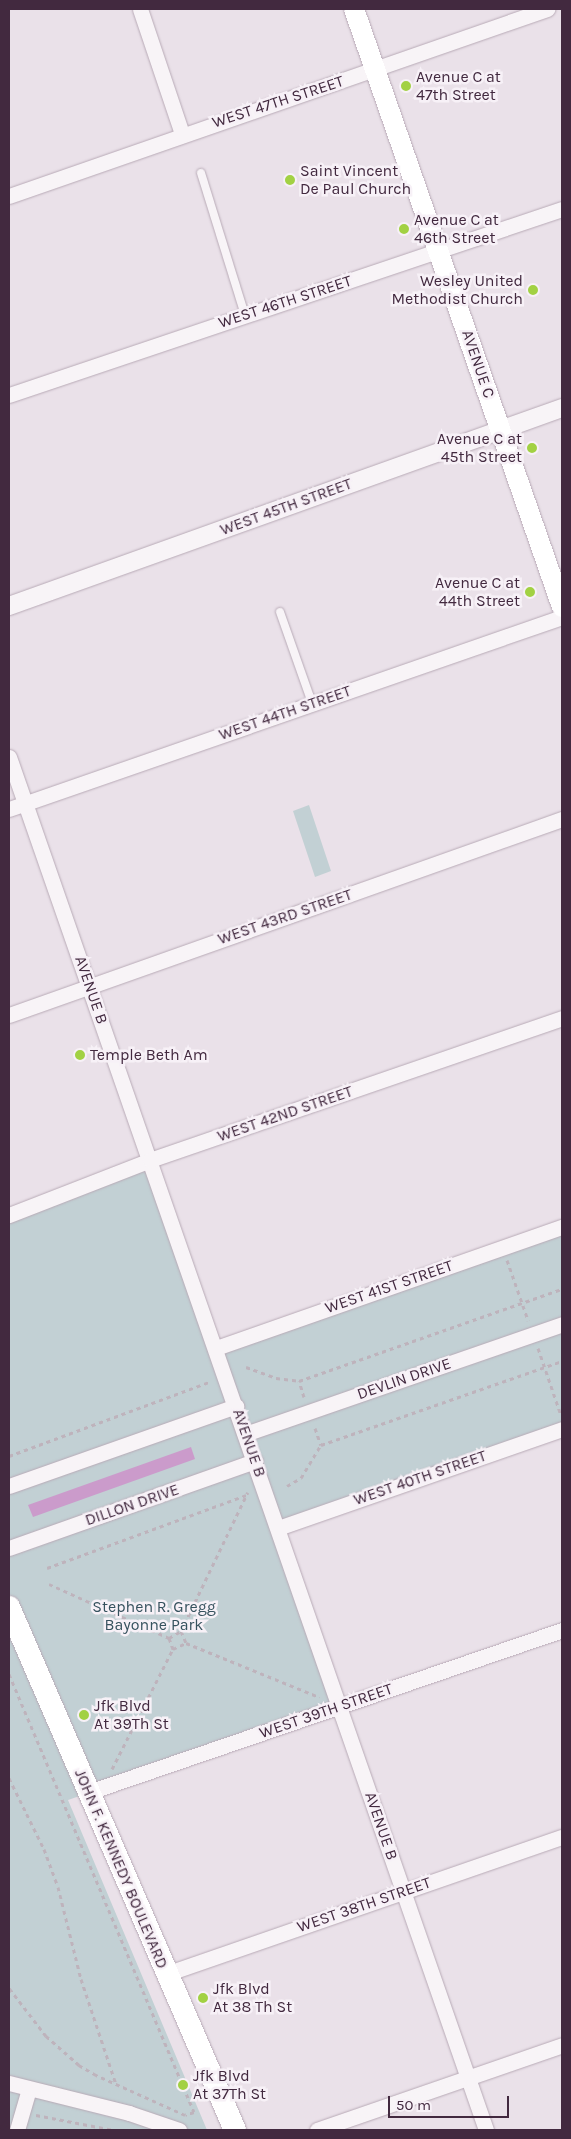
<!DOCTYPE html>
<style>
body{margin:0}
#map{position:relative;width:571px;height:2139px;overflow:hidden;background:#eae1e9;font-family:Karla,sans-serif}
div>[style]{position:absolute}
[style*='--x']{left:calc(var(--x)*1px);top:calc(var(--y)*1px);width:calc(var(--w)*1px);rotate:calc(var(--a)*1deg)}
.green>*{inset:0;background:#c2d0d4}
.water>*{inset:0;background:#cb9bcb}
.path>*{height:3px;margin-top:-1.5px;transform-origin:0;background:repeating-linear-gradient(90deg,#beb3bc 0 4px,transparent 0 8px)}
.roads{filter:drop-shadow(0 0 1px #b8aab6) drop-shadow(0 0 1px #b8aab6)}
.service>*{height:8px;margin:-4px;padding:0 4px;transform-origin:4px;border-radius:4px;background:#f8f4f7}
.minor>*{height:15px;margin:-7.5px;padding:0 7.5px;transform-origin:7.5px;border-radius:7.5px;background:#f8f4f7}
.tertiary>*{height:18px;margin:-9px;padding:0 9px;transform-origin:9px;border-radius:9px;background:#f8f4f7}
.secondary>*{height:20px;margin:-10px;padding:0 10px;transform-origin:10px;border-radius:10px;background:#fff}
.primary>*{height:22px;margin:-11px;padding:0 11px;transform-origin:11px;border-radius:11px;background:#fff}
.dots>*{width:14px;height:14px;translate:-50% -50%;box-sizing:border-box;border:2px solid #f7f1f7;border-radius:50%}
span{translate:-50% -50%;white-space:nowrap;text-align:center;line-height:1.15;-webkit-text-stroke:5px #f7f1f7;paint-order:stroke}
.poi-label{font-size:16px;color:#42293f}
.left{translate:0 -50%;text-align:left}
.right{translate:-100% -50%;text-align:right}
.street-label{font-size:16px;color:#42293f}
.park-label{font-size:16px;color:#36525e}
.frame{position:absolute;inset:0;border:10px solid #42293f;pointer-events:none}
.scale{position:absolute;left:388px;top:2096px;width:121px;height:22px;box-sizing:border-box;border:2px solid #42293f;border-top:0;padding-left:6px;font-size:15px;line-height:18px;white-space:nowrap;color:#42293f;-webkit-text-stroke:4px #f7f1f7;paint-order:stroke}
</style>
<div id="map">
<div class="green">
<i style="clip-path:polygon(309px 805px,331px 871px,315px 877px,293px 811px)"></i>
<i style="clip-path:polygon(153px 1167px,215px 1347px,562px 1227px,562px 1429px,278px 1528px,340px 1706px,68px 1800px,207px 2130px,9px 2130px,9px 1218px)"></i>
</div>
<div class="water">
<i style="clip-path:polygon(191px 1447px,195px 1459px,33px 1517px,28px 1505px)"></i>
</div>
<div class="path">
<i style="--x:507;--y:1260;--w:64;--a:70.7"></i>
<i style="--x:538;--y:1348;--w:71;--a:71.1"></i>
<i style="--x:246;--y:1367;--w:32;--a:20"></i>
<i style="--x:276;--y:1378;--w:23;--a:7"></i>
<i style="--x:304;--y:1397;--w:17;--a:-107"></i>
<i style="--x:299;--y:1381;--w:279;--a:-19.3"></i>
<i style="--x:315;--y:1428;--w:18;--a:71"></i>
<i style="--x:321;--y:1445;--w:255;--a:-19.2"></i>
<i style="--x:9;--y:1456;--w:213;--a:-20.3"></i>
<i style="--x:287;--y:1486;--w:16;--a:-30"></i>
<i style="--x:301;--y:1478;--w:39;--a:-59"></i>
<i style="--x:47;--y:1568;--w:212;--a:-20.1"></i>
<i style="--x:49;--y:1584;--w:132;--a:24.2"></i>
<i style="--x:169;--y:1638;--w:14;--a:-30"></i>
<i style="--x:181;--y:1631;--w:154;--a:-64.3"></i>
<i style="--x:181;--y:1631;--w:13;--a:67"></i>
<i style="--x:169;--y:1638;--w:12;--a:70"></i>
<i style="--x:9;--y:1674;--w:475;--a:67.1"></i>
<i style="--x:194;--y:2112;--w:9;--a:162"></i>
<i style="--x:185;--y:2115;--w:98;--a:-155.8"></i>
<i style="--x:96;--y:2075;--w:20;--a:-150"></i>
<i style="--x:79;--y:2065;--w:44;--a:-138.7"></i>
<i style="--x:46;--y:2036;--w:61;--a:-127.6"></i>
<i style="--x:112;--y:1769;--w:135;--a:-63.1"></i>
<i style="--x:173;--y:1649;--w:14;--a:-25"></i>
<i style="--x:186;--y:1643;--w:144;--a:22.1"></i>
<i style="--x:9;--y:1778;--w:79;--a:63.8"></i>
<i style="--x:44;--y:1849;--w:40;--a:69.8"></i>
<i style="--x:58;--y:1887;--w:95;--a:76"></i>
<i style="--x:81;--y:1979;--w:111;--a:71.6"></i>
<i style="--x:36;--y:2115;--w:79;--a:10.9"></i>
</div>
<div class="roads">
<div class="service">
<i style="--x:201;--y:173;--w:149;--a:72.8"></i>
<i style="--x:280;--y:612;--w:96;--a:70.6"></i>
</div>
<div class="minor">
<i style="--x:140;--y:9;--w:132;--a:71.4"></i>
<i style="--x:9;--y:196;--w:570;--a:-19.17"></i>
<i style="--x:9;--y:395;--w:583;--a:-18.59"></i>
<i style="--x:9;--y:757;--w:1453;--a:70.84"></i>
<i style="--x:9;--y:809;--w:585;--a:-19.15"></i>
<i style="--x:9;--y:1015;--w:587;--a:-19.52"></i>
<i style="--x:9;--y:1215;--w:151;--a:-21.3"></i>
<i style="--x:150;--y:1160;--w:436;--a:-19"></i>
<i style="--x:216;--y:1348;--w:367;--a:-19.3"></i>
<i style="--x:245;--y:1434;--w:336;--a:-19.1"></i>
<i style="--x:9;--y:1486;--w:241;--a:-19.4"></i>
<i style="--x:278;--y:1528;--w:301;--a:-19.2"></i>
<i style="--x:9;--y:1548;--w:261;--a:-19.5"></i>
<i style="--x:89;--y:1792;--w:500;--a:-18.9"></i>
<i style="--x:166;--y:1974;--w:419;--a:-19.1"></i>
<i style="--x:9;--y:2083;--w:124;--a:14"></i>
<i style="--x:129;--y:2113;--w:53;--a:18.8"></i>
<i style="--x:17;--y:2130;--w:43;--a:-73.7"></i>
<i style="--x:317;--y:2130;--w:259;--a:-19.1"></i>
</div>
<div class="tertiary">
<i style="--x:9;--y:606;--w:587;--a:-19.7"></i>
</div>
<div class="secondary">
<i style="--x:354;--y:9;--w:633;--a:70.82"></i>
</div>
<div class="primary">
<i style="--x:9;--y:1607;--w:570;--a:66.63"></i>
</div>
</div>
<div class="dots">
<i style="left:406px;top:86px;background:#a2d143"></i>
<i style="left:290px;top:180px;background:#a2d143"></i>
<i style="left:404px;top:229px;background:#a2d143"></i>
<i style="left:533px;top:290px;background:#a2d143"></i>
<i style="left:532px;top:448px;background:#a2d143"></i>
<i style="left:530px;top:592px;background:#a2d143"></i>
<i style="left:80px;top:1055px;background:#a2d143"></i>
<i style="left:84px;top:1715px;background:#a2d143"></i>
<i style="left:203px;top:1998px;background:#a2d143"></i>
<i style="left:183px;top:2085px;background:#a2d143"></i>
</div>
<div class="poi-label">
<span class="left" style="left:416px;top:86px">Avenue C at<br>47th Street</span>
<span class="left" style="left:300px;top:180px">Saint Vincent<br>De Paul Church</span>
<span class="left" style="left:414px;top:229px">Avenue C at<br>46th Street</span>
<span class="right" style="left:523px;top:290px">Wesley United<br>Methodist Church</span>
<span class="right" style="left:522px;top:448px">Avenue C at<br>45th Street</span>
<span class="right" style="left:520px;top:592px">Avenue C at<br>44th Street</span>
<span class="left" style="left:90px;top:1055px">Temple Beth Am</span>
<span class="left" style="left:94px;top:1715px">Jfk Blvd<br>At 39Th St</span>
<span class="left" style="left:213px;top:1998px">Jfk Blvd<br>At 38 Th St</span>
<span class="left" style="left:193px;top:2085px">Jfk Blvd<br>At 37Th St</span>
</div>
<div class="street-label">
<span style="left:278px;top:102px;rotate:-18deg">WEST 47TH STREET</span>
<span style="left:285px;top:302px;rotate:-18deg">WEST 46TH STREET</span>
<span style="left:478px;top:364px;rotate:71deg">AVENUE C</span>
<span style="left:286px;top:507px;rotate:-20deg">WEST 45TH STREET</span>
<span style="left:285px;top:713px;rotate:-19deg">WEST 44TH STREET</span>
<span style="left:285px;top:917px;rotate:-19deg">WEST 43RD STREET</span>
<span style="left:91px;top:990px;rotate:71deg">AVENUE B</span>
<span style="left:285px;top:1114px;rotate:-19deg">WEST 42ND STREET</span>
<span style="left:389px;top:1287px;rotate:-19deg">WEST 41ST STREET</span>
<span style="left:404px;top:1379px;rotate:-19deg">DEVLIN DRIVE</span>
<span style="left:249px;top:1443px;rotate:71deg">AVENUE B</span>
<span style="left:420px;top:1478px;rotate:-19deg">WEST 40TH STREET</span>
<span style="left:132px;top:1505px;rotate:-19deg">DILLON DRIVE</span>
<span style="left:326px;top:1711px;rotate:-19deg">WEST 39TH STREET</span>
<span style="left:381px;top:1826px;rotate:71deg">AVENUE B</span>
<span style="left:121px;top:1869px;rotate:67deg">JOHN F. KENNEDY BOULEVARD</span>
<span style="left:364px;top:1905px;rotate:-19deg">WEST 38TH STREET</span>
</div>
<div class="park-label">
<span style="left:154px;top:1616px">Stephen R. Gregg<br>Bayonne Park</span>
</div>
<div class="frame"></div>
<div class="scale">50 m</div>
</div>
